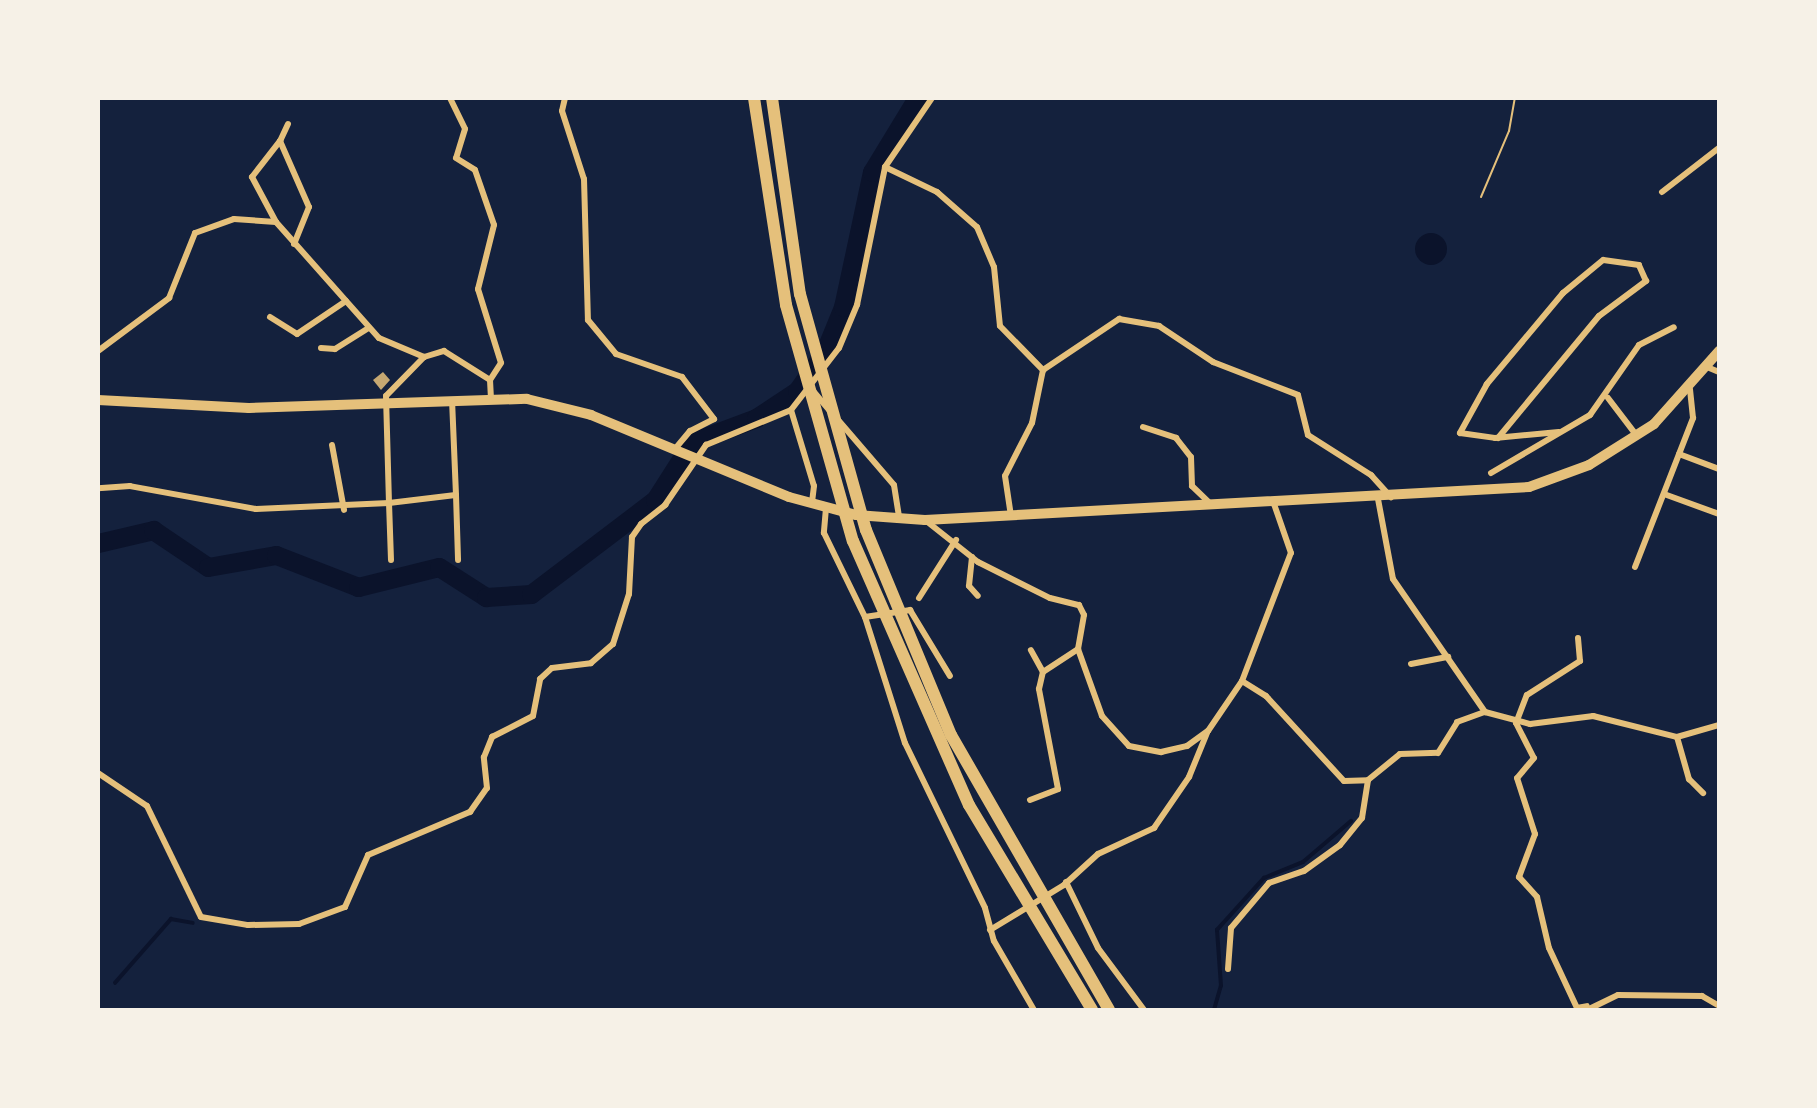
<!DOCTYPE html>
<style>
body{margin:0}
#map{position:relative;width:1817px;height:1108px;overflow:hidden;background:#14213d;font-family:"Work Sans",sans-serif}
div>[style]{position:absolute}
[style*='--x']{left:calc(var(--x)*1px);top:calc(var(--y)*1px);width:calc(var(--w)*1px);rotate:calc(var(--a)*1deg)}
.water>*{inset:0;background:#0b132b}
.round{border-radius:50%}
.stream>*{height:3.5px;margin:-1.75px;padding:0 1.75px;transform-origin:1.75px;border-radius:1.75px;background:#0b132b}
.river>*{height:19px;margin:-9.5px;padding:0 9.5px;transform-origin:9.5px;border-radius:9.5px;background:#0b132b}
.building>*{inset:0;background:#c6a872}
.path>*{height:2px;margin:-1px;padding:0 1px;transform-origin:1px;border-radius:1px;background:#e5c07b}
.minor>*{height:6px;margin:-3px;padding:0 3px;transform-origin:3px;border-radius:3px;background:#e5c07b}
.primary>*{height:10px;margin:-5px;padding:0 5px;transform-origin:5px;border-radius:5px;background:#e5c07b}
.motorway>*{height:12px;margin:-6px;padding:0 6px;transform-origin:6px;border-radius:6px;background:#e5c07b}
span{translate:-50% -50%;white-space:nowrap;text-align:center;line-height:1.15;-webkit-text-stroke:6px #f6f1e7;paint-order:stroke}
.frame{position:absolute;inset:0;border:100px solid #f6f1e7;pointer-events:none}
</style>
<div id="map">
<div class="water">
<i class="round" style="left:1415px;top:233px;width:32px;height:32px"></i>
</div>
<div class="stream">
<i style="--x:115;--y:983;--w:85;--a:-48.8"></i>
<i style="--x:171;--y:919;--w:22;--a:10"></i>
<i style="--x:1214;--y:1010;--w:25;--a:-74"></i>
<i style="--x:1221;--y:986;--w:56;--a:-94.1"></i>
<i style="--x:1217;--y:930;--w:70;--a:-47.9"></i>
<i style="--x:1264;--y:878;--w:42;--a:-22.3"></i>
<i style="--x:1303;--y:862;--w:63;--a:-40.5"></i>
</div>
<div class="river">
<i style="--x:98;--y:543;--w:57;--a:-13.3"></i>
<i style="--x:153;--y:530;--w:66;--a:33.9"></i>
<i style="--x:208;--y:567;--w:69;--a:-10"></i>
<i style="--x:276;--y:555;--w:88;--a:21.3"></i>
<i style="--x:358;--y:587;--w:83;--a:-13.9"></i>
<i style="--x:439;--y:567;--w:56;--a:32.6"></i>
<i style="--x:486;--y:597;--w:45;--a:-3.8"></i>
<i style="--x:531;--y:594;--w:156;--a:-37.2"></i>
<i style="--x:655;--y:500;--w:69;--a:-57.5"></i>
<i style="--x:692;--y:442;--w:68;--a:-20.6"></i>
<i style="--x:756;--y:418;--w:49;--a:-33.4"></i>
<i style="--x:797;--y:391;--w:49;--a:-55"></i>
<i style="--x:825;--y:351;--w:48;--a:-67.8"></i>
<i style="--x:843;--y:307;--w:138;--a:-77.9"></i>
<i style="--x:872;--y:172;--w:87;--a:-58.7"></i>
</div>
<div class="building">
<i style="clip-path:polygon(383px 372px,390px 380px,381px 390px,373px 380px)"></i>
</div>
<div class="path">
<i style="--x:1481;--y:197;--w:72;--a:-67"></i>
<i style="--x:1509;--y:131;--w:34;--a:-80"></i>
</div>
<div class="minor">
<i style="--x:450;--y:98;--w:34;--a:64"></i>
<i style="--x:465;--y:129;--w:30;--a:107"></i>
<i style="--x:456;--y:158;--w:22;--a:32"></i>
<i style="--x:475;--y:170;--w:58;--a:70.9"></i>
<i style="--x:494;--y:225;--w:66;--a:104"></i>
<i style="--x:478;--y:289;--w:77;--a:72.7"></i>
<i style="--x:501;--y:363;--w:20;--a:123"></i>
<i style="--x:565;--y:98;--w:13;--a:103"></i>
<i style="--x:562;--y:111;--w:71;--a:72.1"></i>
<i style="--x:584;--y:179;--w:141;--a:88.4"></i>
<i style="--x:588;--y:320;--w:44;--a:50.5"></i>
<i style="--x:616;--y:354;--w:70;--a:19.2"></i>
<i style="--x:682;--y:377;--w:53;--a:52.7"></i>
<i style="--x:714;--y:419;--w:27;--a:153"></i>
<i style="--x:690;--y:431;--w:23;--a:130"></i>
<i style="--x:288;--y:124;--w:19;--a:115"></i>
<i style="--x:280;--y:141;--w:72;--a:66.3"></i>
<i style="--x:309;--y:207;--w:40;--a:112"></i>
<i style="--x:885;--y:167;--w:58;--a:25.7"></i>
<i style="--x:937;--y:192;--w:53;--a:41.2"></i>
<i style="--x:977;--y:227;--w:43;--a:67"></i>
<i style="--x:994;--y:267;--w:59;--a:84.2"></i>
<i style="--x:1000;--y:326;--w:62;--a:45.7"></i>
<i style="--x:1043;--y:370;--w:54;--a:101.7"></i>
<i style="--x:1032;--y:423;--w:59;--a:117"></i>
<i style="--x:1005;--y:476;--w:40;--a:81.5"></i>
<i style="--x:1662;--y:192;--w:72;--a:-37.7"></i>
<i style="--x:276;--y:222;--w:51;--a:-118.1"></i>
<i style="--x:252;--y:177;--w:46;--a:-52.1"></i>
<i style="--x:270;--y:317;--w:32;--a:32"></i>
<i style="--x:297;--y:334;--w:59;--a:-34"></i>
<i style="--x:321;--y:348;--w:14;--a:4"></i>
<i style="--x:335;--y:349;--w:40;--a:-32"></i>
<i style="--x:98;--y:351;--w:89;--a:-36.7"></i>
<i style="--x:169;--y:298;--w:70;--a:-68.2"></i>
<i style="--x:195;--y:233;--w:41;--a:-19.7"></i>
<i style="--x:234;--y:219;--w:42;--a:4.1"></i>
<i style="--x:276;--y:222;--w:155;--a:48.4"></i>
<i style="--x:379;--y:338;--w:49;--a:22.9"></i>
<i style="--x:424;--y:357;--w:54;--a:134.3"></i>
<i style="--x:386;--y:396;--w:107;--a:88.4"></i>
<i style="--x:389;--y:503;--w:133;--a:177.4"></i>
<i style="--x:256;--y:509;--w:128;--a:-169.7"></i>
<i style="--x:130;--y:486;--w:32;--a:176"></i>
<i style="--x:424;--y:357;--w:21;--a:-17"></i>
<i style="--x:444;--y:351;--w:54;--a:32.2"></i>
<i style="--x:490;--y:380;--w:20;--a:87"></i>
<i style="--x:1707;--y:367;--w:13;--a:23"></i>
<i style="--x:1043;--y:370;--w:92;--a:-33.9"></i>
<i style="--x:1119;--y:319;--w:41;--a:9.9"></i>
<i style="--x:1159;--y:326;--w:65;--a:33.7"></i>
<i style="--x:1213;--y:362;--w:91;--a:21.2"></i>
<i style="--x:1298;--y:395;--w:41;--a:76"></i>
<i style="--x:1308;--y:435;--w:75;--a:32.4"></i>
<i style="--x:1371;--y:475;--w:30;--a:48"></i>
<i style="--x:814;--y:392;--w:23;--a:50"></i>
<i style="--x:1608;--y:398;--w:48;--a:52.7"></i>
<i style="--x:791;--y:410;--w:79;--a:73.2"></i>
<i style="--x:814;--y:486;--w:17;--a:97"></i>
<i style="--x:839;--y:421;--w:84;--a:49.3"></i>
<i style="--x:894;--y:485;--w:33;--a:81"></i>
<i style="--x:1143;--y:427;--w:35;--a:18"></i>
<i style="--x:1176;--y:438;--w:24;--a:52"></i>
<i style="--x:1191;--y:457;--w:29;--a:88"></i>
<i style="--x:1192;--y:486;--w:28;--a:44"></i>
<i style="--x:1498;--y:438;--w:158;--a:-50.4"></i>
<i style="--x:1599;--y:316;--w:59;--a:-36.7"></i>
<i style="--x:1646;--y:281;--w:17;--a:-114"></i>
<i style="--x:1639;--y:265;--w:36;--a:-172"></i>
<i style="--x:1603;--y:260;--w:52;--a:140.5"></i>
<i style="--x:1563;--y:293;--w:119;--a:129.9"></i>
<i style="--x:1487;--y:384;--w:56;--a:118.9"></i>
<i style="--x:1460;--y:433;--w:35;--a:8"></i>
<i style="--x:1495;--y:438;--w:64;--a:-5.4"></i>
<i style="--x:332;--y:445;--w:66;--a:79.5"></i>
<i style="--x:1679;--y:454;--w:43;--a:20.6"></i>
<i style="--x:1491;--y:473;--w:115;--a:-30.4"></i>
<i style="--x:1590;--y:415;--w:85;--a:-55"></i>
<i style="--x:1639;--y:345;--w:39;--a:-27"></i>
<i style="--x:1664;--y:494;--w:59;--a:20"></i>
<i style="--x:456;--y:495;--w:65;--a:88.2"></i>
<i style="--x:1378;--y:499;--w:81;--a:79.4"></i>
<i style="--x:1393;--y:579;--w:162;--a:55.3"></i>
<i style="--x:1485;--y:712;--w:47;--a:14.9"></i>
<i style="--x:1530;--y:724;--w:64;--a:-7.2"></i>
<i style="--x:1593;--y:716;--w:87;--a:14"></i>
<i style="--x:1677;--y:737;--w:44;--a:-15.9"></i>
<i style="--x:826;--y:508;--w:25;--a:95"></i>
<i style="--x:824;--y:533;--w:93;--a:64"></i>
<i style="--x:865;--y:617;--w:132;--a:72.4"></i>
<i style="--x:905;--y:743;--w:183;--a:64.1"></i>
<i style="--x:985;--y:908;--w:34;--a:75"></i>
<i style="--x:994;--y:941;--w:80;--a:59.9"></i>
<i style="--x:925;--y:520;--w:68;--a:38.4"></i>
<i style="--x:978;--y:562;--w:80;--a:26.6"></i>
<i style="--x:1050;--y:598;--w:30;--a:14"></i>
<i style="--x:1079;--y:605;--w:11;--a:63"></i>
<i style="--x:1084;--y:615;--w:35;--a:100"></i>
<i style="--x:1078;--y:649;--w:71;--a:70.3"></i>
<i style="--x:1102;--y:716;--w:40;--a:48"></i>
<i style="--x:1129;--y:746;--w:33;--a:11"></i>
<i style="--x:1161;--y:752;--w:27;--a:-13"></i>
<i style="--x:1187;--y:746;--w:26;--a:-36"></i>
<i style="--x:1208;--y:731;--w:60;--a:-55.8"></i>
<i style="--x:1242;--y:681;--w:137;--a:-69.1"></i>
<i style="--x:1291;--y:553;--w:52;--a:-109.1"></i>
<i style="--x:972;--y:557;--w:29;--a:96"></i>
<i style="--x:969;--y:586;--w:13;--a:48"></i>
<i style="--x:391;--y:560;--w:57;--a:-92"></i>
<i style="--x:389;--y:503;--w:67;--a:-6.8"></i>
<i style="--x:456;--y:495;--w:94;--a:-92.4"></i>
<i style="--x:1635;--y:567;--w:160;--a:-68.7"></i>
<i style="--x:1693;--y:418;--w:29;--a:-96"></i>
<i style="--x:919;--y:598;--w:69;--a:-57.5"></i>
<i style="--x:865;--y:617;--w:46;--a:-8.8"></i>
<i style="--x:910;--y:610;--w:77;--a:58.8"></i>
<i style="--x:1411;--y:664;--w:38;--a:-11"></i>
<i style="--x:1043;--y:672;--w:42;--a:-33.3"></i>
<i style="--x:1242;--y:681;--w:28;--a:32"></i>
<i style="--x:1266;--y:696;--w:115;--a:47.5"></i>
<i style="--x:1344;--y:781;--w:24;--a:-2"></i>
<i style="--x:1368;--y:780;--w:41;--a:-39.1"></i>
<i style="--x:1400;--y:754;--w:38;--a:-2"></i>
<i style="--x:1438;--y:753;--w:36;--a:-58"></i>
<i style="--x:1457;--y:722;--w:30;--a:-20"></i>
<i style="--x:1516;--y:723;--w:39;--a:63"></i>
<i style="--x:1534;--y:758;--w:26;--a:130"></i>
<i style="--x:1517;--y:778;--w:59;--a:72.2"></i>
<i style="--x:1535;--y:834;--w:46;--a:110.4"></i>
<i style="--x:1519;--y:877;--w:27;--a:48"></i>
<i style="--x:1537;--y:897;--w:52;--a:76.8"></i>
<i style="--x:1549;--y:948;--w:66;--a:65"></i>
<i style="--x:1577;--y:1008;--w:10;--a:-11"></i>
<i style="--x:1516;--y:723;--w:30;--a:-69"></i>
<i style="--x:1527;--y:695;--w:63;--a:-32.7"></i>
<i style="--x:1580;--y:661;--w:23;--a:-95"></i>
<i style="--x:1677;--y:737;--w:44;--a:74.1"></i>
<i style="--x:1689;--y:779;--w:20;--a:45"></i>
<i style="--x:98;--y:773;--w:59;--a:34"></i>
<i style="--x:147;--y:806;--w:123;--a:64.1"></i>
<i style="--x:201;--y:917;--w:48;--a:9.7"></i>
<i style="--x:248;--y:925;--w:51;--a:-1.1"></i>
<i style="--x:299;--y:924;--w:49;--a:-20.3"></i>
<i style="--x:345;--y:907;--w:57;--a:-66.1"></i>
<i style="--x:368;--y:855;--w:111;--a:-22.9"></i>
<i style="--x:470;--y:812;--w:29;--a:-55"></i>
<i style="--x:487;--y:788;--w:31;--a:-96"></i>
<i style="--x:484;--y:757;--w:22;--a:-68"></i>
<i style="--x:492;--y:737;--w:46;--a:-27.1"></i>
<i style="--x:533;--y:716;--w:38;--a:-79"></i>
<i style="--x:540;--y:679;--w:16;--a:-43"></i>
<i style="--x:552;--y:668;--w:39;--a:-7"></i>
<i style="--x:591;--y:663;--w:29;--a:-41"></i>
<i style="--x:613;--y:644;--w:52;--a:-72.3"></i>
<i style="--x:629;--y:594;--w:57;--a:-87"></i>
<i style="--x:632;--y:537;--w:16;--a:-55"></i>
<i style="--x:641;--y:524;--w:31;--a:-38"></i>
<i style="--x:665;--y:505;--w:73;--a:-55.7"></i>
<i style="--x:706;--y:445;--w:92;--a:-22.4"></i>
<i style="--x:791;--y:410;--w:78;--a:-52.3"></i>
<i style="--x:839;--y:348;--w:47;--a:-67.3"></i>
<i style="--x:857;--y:305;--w:141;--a:-78.5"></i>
<i style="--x:885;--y:167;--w:83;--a:-55.7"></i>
<i style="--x:1030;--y:800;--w:30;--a:-21"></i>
<i style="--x:1058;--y:789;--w:102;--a:-100.8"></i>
<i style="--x:1039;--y:689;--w:17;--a:-77"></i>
<i style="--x:1043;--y:672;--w:25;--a:-119"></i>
<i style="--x:1066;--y:882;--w:73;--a:64.1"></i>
<i style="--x:1098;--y:948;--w:77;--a:53.4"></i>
<i style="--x:990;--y:930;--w:87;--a:-31.3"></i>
<i style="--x:1064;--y:885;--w:46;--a:-42.4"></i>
<i style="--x:1098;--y:854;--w:62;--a:-24.9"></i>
<i style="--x:1154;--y:828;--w:62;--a:-55.5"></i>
<i style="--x:1189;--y:777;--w:48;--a:-67.8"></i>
<i style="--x:1228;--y:969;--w:41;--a:-85.8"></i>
<i style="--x:1231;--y:928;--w:59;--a:-49.8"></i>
<i style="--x:1269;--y:883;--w:37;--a:-19"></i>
<i style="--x:1304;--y:871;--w:44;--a:-35.8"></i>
<i style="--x:1340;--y:845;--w:35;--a:-51"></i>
<i style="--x:1362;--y:818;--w:38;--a:-81"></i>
<i style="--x:1587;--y:1010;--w:34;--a:-26"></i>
<i style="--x:1618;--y:995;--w:84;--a:0.7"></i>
<i style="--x:1702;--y:996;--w:20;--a:30"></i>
</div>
<div class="primary">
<i style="--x:98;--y:400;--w:151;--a:3"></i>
<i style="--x:249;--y:408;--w:278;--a:-1.9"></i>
<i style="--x:527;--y:399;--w:66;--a:14"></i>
<i style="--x:591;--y:415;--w:214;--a:22.5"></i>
<i style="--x:789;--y:497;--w:69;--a:15"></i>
<i style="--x:856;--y:515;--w:69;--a:4.1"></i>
<i style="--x:925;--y:520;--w:605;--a:-3.13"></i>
<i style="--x:1529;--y:487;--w:64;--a:-20.1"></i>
<i style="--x:1589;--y:465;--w:77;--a:-32.2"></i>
<i style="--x:1654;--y:424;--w:98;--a:-48.3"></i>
</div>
<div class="motorway">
<i style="--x:754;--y:98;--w:209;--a:81.2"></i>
<i style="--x:786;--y:305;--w:245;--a:74.2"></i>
<i style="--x:853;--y:541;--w:288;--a:66.3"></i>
<i style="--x:969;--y:805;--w:239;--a:59"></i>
<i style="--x:772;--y:98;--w:198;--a:81.9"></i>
<i style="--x:800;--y:294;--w:245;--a:74.4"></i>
<i style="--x:866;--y:530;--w:222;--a:67.5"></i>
<i style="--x:951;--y:735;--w:317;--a:60.1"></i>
</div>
<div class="frame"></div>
</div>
